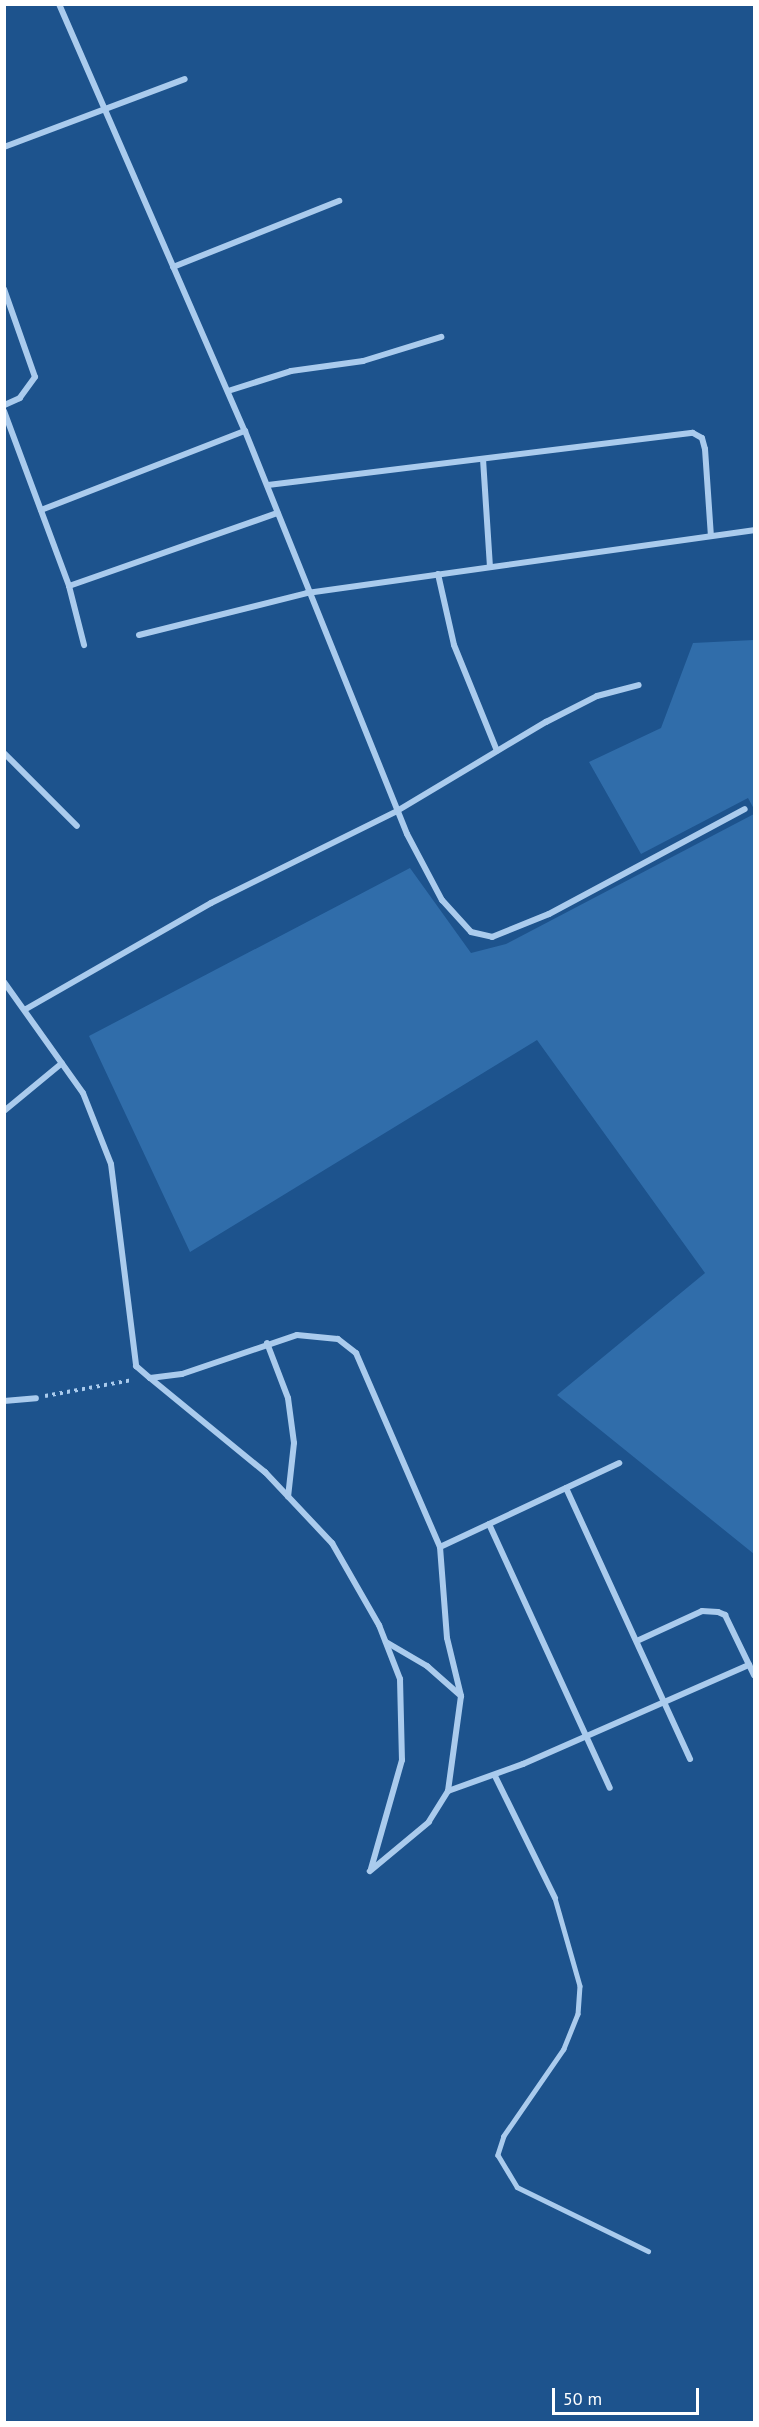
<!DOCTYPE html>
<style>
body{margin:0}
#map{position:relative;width:759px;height:2427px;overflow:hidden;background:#1d538d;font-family:"PT Sans",sans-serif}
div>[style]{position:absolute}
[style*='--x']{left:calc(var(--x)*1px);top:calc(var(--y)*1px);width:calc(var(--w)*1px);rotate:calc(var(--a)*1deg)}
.green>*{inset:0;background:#306daa}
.path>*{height:4px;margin-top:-2px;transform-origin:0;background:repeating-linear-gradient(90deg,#aacbed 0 3px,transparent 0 7.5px)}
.service>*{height:4.5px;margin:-2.25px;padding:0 2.25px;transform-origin:2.25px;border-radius:2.25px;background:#aacbed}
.minor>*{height:6px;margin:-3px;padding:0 3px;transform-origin:3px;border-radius:3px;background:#aacbed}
span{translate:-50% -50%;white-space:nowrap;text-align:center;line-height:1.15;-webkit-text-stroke:4.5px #1d538d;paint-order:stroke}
.frame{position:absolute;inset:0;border:6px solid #fff;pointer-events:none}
.scale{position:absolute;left:552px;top:2388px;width:147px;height:27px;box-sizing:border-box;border:3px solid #fff;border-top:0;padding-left:8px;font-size:18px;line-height:21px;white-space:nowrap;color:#fff;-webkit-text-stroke:4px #1d538d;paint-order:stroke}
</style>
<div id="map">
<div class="green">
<i style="clip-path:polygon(754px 640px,754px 809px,748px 798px,641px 854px,589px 762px,661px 728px,693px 643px)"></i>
<i style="clip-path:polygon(754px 814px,754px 1554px,557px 1395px,705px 1273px,537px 1040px,190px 1252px,89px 1036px,410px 868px,471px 953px,506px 944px)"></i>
</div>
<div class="path">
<i style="--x:45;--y:1396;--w:88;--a:-10.4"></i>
</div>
<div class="service">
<i style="--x:555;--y:1898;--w:91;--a:74.1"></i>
<i style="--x:580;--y:1986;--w:28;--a:94"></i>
<i style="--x:578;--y:2014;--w:38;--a:112"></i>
<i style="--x:564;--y:2049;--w:106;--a:124.6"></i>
<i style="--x:504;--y:2136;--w:20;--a:108"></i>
<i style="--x:498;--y:2155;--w:37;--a:59"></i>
<i style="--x:517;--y:2187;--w:146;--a:26"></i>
</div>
<div class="minor">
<i style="--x:59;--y:4;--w:466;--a:66.5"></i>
<i style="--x:245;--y:431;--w:434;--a:68.1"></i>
<i style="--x:407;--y:834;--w:75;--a:62.1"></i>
<i style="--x:442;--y:900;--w:43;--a:47.8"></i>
<i style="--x:471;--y:932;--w:22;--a:13"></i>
<i style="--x:492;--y:937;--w:61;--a:-22"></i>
<i style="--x:549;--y:914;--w:222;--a:-28.2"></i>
<i style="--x:4;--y:147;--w:193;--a:-20.6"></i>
<i style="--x:173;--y:267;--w:179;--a:-21.7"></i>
<i style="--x:4;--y:289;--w:93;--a:70.6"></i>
<i style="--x:35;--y:377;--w:26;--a:126"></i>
<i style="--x:20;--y:398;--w:17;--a:156"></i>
<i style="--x:228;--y:391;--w:66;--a:-17.6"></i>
<i style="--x:291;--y:371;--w:73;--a:-7.9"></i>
<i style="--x:363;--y:361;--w:82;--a:-17.1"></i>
<i style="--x:4;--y:411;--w:187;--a:69.6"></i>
<i style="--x:69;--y:586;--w:61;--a:75.7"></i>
<i style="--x:483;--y:459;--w:108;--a:86.3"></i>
<i style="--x:268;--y:485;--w:428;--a:-7"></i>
<i style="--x:693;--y:433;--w:10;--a:29"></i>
<i style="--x:702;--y:438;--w:11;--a:75"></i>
<i style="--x:705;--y:449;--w:87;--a:86.1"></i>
<i style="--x:41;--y:510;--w:219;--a:-21.2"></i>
<i style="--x:438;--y:574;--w:73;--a:77.3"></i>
<i style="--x:454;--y:645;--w:114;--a:67.9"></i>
<i style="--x:69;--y:586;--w:221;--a:-19.3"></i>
<i style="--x:139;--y:635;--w:173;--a:-14"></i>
<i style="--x:307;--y:593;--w:451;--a:-8"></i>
<i style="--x:4;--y:753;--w:103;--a:45"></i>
<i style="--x:4;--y:982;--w:136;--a:54.6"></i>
<i style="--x:83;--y:1093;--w:76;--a:68.5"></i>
<i style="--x:111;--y:1164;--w:204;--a:82.9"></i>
<i style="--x:136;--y:1366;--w:18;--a:41"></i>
<i style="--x:150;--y:1378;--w:32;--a:-7"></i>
<i style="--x:182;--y:1374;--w:121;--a:-18.7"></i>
<i style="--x:297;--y:1335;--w:41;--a:5.6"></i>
<i style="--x:338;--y:1339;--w:23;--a:38"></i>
<i style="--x:356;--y:1353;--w:211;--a:66.6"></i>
<i style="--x:440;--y:1547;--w:91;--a:85.6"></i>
<i style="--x:447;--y:1638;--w:60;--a:76.4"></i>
<i style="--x:461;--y:1696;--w:96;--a:97.8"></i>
<i style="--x:448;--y:1791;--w:36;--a:122"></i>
<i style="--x:429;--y:1822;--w:77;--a:140.3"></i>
<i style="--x:26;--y:1009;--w:213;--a:-29.8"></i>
<i style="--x:211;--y:903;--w:208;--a:-26.3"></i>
<i style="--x:397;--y:811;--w:174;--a:-30.9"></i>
<i style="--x:546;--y:722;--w:57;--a:-27"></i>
<i style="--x:597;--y:696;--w:43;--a:-14.7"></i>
<i style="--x:4;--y:1111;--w:75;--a:-39.6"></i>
<i style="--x:267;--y:1343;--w:59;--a:69.1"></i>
<i style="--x:288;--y:1398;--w:45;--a:82.4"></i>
<i style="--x:294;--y:1443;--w:54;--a:96.3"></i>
<i style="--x:150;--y:1378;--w:149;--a:39.3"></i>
<i style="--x:265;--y:1472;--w:98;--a:46.7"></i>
<i style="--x:332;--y:1543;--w:95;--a:60.2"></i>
<i style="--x:379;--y:1625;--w:58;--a:68.7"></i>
<i style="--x:400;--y:1679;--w:81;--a:88.6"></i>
<i style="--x:402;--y:1760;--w:113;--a:105.9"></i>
<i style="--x:4;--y:1401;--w:32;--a:-5"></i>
<i style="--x:566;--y:1488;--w:298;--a:65.4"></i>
<i style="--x:489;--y:1524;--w:290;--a:65.4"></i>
<i style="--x:440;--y:1547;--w:198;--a:-25.1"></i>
<i style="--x:639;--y:1640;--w:69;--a:-24.7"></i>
<i style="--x:702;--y:1611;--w:16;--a:4"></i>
<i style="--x:718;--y:1612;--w:8;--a:23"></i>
<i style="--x:725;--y:1615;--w:67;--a:64.2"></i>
<i style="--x:386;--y:1642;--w:48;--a:30.3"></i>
<i style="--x:427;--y:1666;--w:45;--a:41.4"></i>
<i style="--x:495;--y:1776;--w:136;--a:63.8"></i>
<i style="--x:448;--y:1791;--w:80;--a:-19.8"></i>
<i style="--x:523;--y:1764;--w:247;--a:-23.7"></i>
</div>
<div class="frame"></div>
<div class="scale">50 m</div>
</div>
